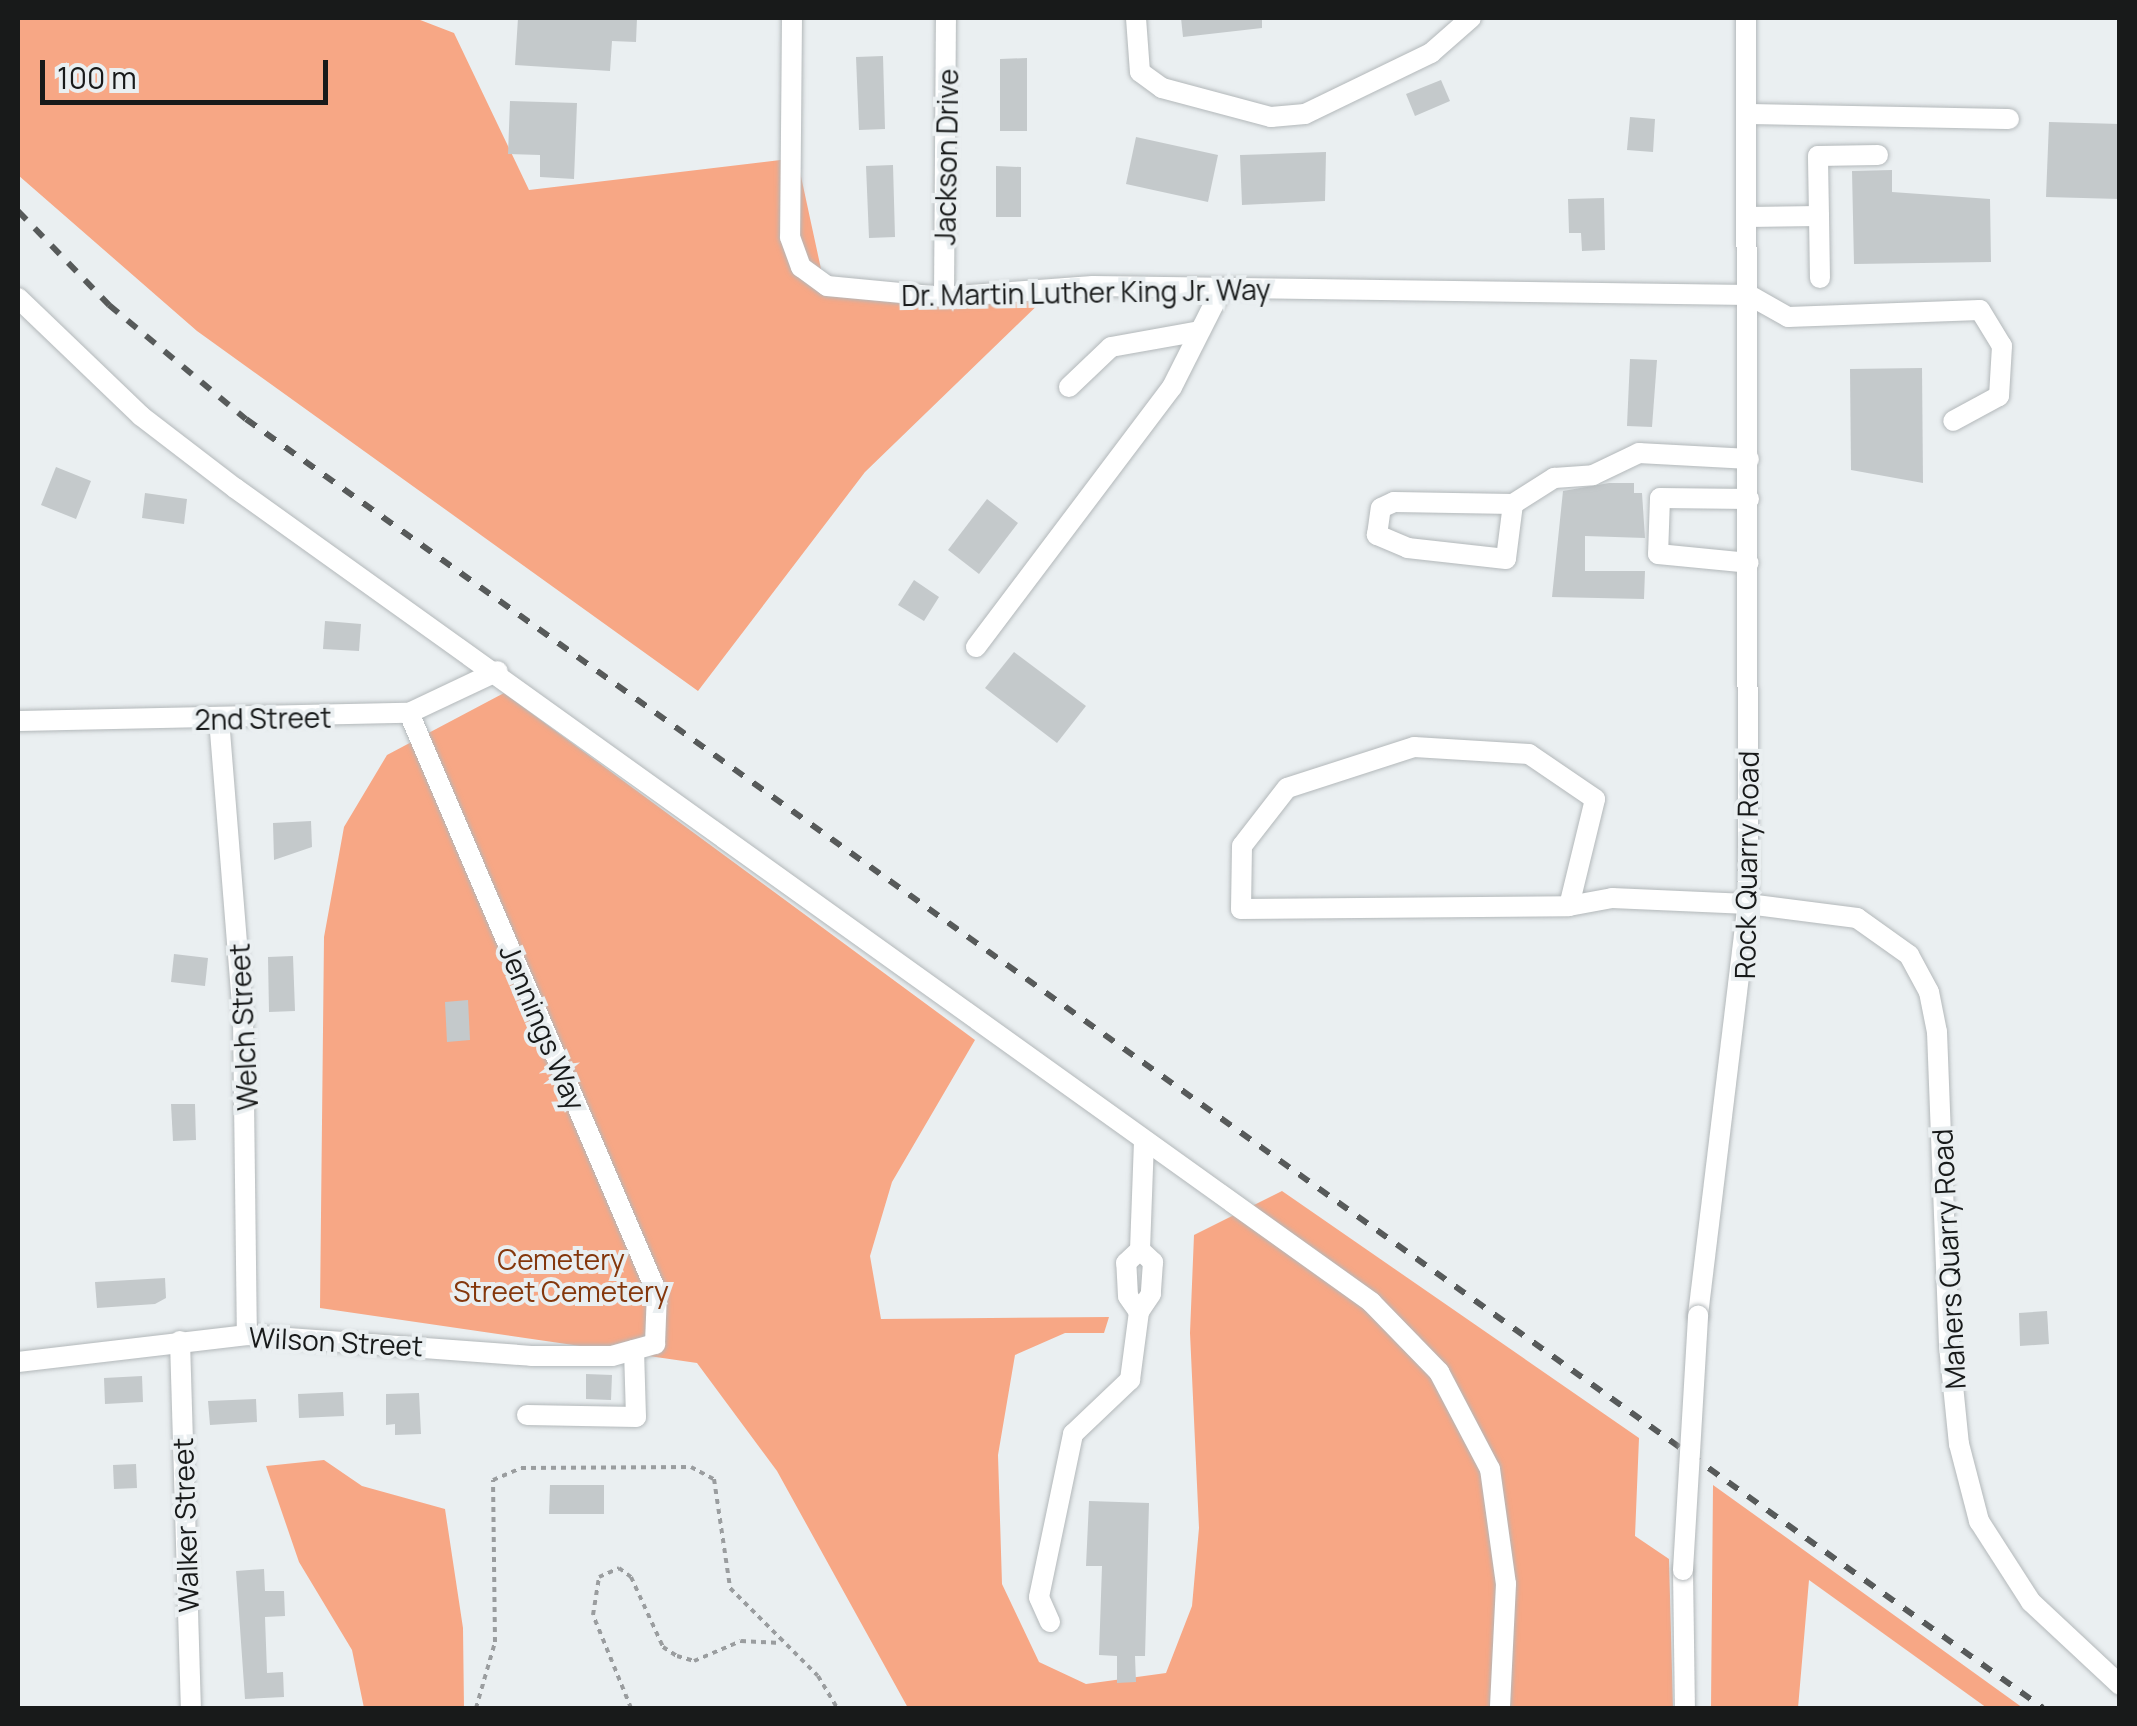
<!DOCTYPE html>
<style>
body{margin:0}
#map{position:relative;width:2137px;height:1726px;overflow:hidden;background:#eaeff1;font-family:Manrope,sans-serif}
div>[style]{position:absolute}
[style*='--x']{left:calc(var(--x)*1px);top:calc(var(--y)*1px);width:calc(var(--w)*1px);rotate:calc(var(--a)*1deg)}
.green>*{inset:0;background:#f7a785}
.building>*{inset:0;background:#c4c9cb}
.path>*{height:4px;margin-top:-2px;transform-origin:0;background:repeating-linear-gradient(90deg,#9a9d9f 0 5px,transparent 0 10px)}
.roads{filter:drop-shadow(0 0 2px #b3b8ba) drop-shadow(0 0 2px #b3b8ba)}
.minor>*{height:20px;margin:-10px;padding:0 10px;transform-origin:10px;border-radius:10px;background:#fff}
.rail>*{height:6px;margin-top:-3px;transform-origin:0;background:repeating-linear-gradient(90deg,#575a5a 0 12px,transparent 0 24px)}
.bridges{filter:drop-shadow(0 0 2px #b3b8ba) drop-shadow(0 0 2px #b3b8ba)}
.minor-bridge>*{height:20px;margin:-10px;padding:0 10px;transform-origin:10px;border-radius:10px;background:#fff}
span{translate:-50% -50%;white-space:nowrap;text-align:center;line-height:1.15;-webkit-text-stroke:8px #eaeff1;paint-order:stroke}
.street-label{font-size:28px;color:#181a1a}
.park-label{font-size:28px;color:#84370c}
.frame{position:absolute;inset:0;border:20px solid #181a1a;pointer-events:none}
.scale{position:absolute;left:40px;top:60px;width:288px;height:45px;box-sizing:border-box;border:5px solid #181a1a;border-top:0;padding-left:12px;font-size:30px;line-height:35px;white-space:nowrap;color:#181a1a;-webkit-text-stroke:8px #eaeff1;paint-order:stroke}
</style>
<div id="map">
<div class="green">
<i style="clip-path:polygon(18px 18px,415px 18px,454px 33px,529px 190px,797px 158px,826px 292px,1049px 294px,865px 472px,698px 691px,197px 331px,18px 175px)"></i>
<i style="clip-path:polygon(504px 693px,975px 1040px,892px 1182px,870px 1256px,881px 1319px,1109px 1317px,1104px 1333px,1065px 1333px,1015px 1355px,998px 1455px,1002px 1584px,1039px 1662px,1086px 1684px,1166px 1673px,1192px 1606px,1199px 1528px,1190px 1333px,1194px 1235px,1282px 1191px,1639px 1438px,1635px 1536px,1669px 1559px,1673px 1708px,908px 1708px,777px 1471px,697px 1363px,320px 1308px,324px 937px,344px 827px,387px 755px)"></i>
<i style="clip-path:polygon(324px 1460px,362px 1486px,445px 1509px,463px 1628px,464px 1708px,364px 1708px,352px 1650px,299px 1562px,266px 1466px)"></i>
<i style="clip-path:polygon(1713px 1485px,1812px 1556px,2023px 1708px,1987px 1708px,1809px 1580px,1798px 1708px,1711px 1708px)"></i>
</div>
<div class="building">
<i style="clip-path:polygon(518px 18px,637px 18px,636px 42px,612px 41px,610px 71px,515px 65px)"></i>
<i style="clip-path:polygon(1181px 18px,1262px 18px,1262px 28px,1183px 37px)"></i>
<i style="clip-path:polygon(883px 56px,885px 129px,859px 130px,856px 57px)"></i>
<i style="clip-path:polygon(1027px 58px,1027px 131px,1000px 131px,1000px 59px)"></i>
<i style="clip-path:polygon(1441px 80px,1450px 101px,1415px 116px,1406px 94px)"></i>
<i style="clip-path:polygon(510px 101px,577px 103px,574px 179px,540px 177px,540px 155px,508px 154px)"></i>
<i style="clip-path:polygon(1630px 117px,1655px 119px,1653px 152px,1627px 150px)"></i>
<i style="clip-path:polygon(2049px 122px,2120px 124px,2120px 199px,2046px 197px)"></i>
<i style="clip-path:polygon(1136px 137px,1218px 155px,1208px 202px,1126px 184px)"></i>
<i style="clip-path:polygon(1326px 152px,1325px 201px,1242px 205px,1240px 155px)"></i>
<i style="clip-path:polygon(893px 165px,895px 237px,869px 238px,866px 166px)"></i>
<i style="clip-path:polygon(996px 166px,1021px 167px,1021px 217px,996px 217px)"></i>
<i style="clip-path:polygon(1892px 170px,1892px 192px,1990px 199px,1991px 262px,1854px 264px,1852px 171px)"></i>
<i style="clip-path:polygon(1604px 198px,1605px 250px,1582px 251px,1581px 233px,1569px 233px,1568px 199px)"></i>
<i style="clip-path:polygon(1630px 359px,1657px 360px,1652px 427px,1627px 426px)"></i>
<i style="clip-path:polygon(1922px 368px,1923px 483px,1851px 470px,1850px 369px)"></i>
<i style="clip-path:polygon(56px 467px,91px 481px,76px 519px,41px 505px)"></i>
<i style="clip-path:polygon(1609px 483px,1634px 483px,1634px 493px,1642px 493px,1645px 538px,1585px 536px,1585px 571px,1645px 571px,1644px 599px,1552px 597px,1563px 491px)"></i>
<i style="clip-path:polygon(145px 493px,187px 499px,184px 524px,142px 518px)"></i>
<i style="clip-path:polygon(987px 499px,1018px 523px,979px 574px,948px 550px)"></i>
<i style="clip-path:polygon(914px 580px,939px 597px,924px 621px,898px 605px)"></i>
<i style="clip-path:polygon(325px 621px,361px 624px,359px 651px,323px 649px)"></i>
<i style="clip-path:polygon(1014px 652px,1086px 706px,1057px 743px,985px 688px)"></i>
<i style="clip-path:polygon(311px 821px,312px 847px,274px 860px,273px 823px)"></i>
<i style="clip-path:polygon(174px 954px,208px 958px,205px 986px,171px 982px)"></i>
<i style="clip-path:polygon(293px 956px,295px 1011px,269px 1012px,268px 957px)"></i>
<i style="clip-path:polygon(468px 1000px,470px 1040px,447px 1042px,445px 1002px)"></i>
<i style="clip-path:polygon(171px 1104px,195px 1104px,196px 1140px,173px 1141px)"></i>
<i style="clip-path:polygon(165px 1278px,166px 1298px,155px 1304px,97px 1308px,95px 1282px)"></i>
<i style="clip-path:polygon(2047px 1311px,2049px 1344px,2020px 1346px,2019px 1313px)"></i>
<i style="clip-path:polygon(586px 1374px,612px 1375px,611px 1400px,586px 1399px)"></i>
<i style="clip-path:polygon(142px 1376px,143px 1402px,105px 1404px,104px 1378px)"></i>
<i style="clip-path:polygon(343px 1392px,344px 1416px,299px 1418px,298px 1394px)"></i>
<i style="clip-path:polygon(419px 1393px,421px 1434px,395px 1435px,395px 1424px,386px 1425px,386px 1394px)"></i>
<i style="clip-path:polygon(256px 1399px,257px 1422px,210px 1425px,208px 1401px)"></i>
<i style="clip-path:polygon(136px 1464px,137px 1488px,114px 1489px,113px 1465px)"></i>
<i style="clip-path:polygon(550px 1485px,604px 1485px,604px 1514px,549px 1514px)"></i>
<i style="clip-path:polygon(1089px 1501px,1149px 1503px,1145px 1656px,1135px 1656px,1136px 1682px,1117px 1683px,1117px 1656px,1099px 1655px,1102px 1566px,1086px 1566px)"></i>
<i style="clip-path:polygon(264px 1569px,265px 1591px,284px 1591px,285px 1616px,265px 1617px,267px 1673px,283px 1672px,284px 1697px,245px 1699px,236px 1571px)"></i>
</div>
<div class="path">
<i style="--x:476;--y:1708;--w:69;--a:-73.9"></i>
<i style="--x:495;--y:1642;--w:162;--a:-90.7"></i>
<i style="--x:493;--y:1480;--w:30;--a:-23"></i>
<i style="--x:521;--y:1468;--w:170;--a:-0.3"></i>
<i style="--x:691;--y:1467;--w:26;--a:28"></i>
<i style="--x:714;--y:1479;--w:110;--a:81.6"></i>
<i style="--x:730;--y:1588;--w:124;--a:45"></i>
<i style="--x:818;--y:1676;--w:37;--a:59"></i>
<i style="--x:631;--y:1708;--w:100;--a:-112.2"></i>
<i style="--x:593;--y:1615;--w:38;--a:-81"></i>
<i style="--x:599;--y:1577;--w:22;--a:-24"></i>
<i style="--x:619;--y:1568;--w:15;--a:37"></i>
<i style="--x:631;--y:1577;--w:77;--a:65.4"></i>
<i style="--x:663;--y:1647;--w:17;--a:33"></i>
<i style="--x:677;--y:1656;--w:18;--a:16"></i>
<i style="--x:694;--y:1661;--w:51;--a:-23.1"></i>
<i style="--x:741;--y:1641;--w:39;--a:3"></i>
</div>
<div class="roads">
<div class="minor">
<i style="--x:792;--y:18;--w:219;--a:90.5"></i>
<i style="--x:790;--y:237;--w:32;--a:70"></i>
<i style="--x:801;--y:267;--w:32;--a:36"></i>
<i style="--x:827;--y:286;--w:118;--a:5.4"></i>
<i style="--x:944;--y:297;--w:149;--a:-4.2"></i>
<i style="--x:1093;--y:286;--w:656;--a:0.79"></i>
<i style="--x:1749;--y:295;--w:45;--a:29.4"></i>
<i style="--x:1788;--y:317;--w:192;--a:-2.1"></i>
<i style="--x:1980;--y:310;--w:42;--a:58.6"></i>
<i style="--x:2002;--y:346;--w:50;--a:93.4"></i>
<i style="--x:1999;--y:396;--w:52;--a:151.5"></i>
<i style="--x:1136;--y:18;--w:54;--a:85.8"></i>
<i style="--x:1140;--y:72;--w:27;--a:36"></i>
<i style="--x:1162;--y:88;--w:113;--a:14.9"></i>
<i style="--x:1271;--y:117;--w:34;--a:-5"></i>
<i style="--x:1305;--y:114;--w:140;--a:-25.8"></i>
<i style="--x:1431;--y:53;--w:53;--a:-41.2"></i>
<i style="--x:1747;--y:114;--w:262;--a:1.1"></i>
<i style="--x:1819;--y:216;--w:60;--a:-91"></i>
<i style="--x:1818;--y:156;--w:60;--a:-1"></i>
<i style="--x:1748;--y:217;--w:71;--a:-0.8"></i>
<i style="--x:1819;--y:216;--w:62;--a:89.1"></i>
<i style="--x:944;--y:297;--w:279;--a:-89.6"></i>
<i style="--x:18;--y:298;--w:170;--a:43.8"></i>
<i style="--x:141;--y:416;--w:118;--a:37.5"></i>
<i style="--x:235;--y:488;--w:1398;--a:35.62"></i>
<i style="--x:1371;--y:1302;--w:98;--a:45.8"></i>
<i style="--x:1439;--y:1372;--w:110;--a:62.3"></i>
<i style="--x:1490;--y:1469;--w:116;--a:82.1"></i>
<i style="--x:1506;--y:1584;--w:124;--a:92.8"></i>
<i style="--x:1069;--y:387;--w:58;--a:-43.6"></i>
<i style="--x:1111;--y:347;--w:90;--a:-10.2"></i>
<i style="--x:1749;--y:499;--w:89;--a:-179.4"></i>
<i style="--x:1660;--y:498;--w:56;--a:92"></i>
<i style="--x:1658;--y:554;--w:91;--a:5.6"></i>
<i style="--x:1513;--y:504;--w:55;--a:97.3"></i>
<i style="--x:1506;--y:559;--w:99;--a:-173.6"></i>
<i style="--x:1408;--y:548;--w:34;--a:-157"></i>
<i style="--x:1377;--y:535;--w:27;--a:-82"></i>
<i style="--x:1381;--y:508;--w:14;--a:-25"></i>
<i style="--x:1394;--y:502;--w:119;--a:1"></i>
<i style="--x:1513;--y:504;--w:49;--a:-32.4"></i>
<i style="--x:1554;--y:478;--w:39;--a:-4"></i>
<i style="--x:1593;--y:475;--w:51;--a:-25.6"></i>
<i style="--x:1639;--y:453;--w:110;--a:3.1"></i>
<i style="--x:976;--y:647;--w:326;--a:-53"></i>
<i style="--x:1172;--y:387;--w:111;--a:-63.2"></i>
<i style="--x:219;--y:719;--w:299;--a:85.4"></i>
<i style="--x:243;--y:1017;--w:318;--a:89.3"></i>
<i style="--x:18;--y:721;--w:391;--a:-1.2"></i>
<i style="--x:409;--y:713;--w:98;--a:-25.3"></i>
<i style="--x:1569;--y:906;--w:110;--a:-76.3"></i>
<i style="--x:1595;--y:799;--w:80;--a:-145.7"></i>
<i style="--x:1529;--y:754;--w:115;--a:-176.5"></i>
<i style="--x:1414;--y:747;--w:133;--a:162.1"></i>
<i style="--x:1287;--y:788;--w:73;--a:127.8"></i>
<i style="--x:1242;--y:846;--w:63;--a:90.9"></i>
<i style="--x:1241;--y:909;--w:328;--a:-0.5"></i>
<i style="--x:1569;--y:906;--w:44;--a:-10.5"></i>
<i style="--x:1612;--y:898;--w:136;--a:2.5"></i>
<i style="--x:1748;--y:904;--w:110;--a:7.3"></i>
<i style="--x:1857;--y:918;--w:64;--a:35.4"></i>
<i style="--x:1909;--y:955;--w:42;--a:61.6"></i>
<i style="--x:1929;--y:992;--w:41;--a:78.7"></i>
<i style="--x:1937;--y:1032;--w:314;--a:87.8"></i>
<i style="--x:1949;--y:1346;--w:99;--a:84.2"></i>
<i style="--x:1959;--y:1444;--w:80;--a:75.4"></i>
<i style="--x:1979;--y:1521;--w:96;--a:57.3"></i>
<i style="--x:2031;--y:1602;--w:122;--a:43"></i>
<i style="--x:1140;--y:1250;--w:18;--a:43"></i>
<i style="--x:1153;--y:1262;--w:32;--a:94"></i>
<i style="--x:1151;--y:1294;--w:22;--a:124"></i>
<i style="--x:1139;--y:1312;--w:19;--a:-125"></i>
<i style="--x:1128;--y:1296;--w:33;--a:-93"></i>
<i style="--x:1126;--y:1263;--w:19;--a:-43"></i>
<i style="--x:1140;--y:1250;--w:108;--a:-87.9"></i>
<i style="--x:1698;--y:1315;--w:414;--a:-83.1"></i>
<i style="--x:1748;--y:904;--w:886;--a:-90.13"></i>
<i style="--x:180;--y:1341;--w:367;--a:88.3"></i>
<i style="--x:18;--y:1362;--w:231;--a:-6.7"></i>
<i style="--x:247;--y:1335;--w:285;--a:4.2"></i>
<i style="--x:531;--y:1356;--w:81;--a:0"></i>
<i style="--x:612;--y:1356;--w:45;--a:-15.6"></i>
<i style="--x:655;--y:1344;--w:51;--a:-87.8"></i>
<i style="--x:657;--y:1293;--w:631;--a:-113.15"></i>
<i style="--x:527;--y:1415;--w:109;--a:1.1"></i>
<i style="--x:636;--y:1417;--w:67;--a:-91.7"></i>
<i style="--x:1683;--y:1570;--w:138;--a:89.2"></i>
<i style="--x:1050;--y:1622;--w:27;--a:-114"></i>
<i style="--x:1039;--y:1597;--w:167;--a:-78.2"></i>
<i style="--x:1073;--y:1434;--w:79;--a:-43.5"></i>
<i style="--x:1130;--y:1380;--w:69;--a:-82.5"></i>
</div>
</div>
<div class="rail">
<i style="--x:18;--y:211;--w:131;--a:45.9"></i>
<i style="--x:109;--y:305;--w:178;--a:39.8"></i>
<i style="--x:246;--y:419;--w:2211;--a:35.65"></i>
</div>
<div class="bridges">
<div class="minor-bridge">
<i style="--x:1683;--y:1570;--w:255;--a:-86.6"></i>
</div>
</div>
<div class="street-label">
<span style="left:946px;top:157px;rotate:-89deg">Jackson Drive</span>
<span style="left:1086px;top:292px;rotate:-1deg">Dr. Martin Luther King Jr. Way</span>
<span style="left:263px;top:718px;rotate:-1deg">2nd Street</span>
<span style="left:1746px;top:865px;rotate:-89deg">Rock Quarry Road</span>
<span style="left:243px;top:1027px;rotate:-93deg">Welch Street</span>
<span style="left:543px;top:1027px;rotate:67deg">Jennings Way</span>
<span style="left:1948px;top:1259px;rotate:-93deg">Mahers Quarry Road</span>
<span style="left:336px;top:1341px;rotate:3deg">Wilson Street</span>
<span style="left:185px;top:1525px;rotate:-92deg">Walker Street</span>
</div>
<div class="park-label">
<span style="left:561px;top:1275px">Cemetery<br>Street Cemetery</span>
</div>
<div class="frame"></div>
<div class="scale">100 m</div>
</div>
